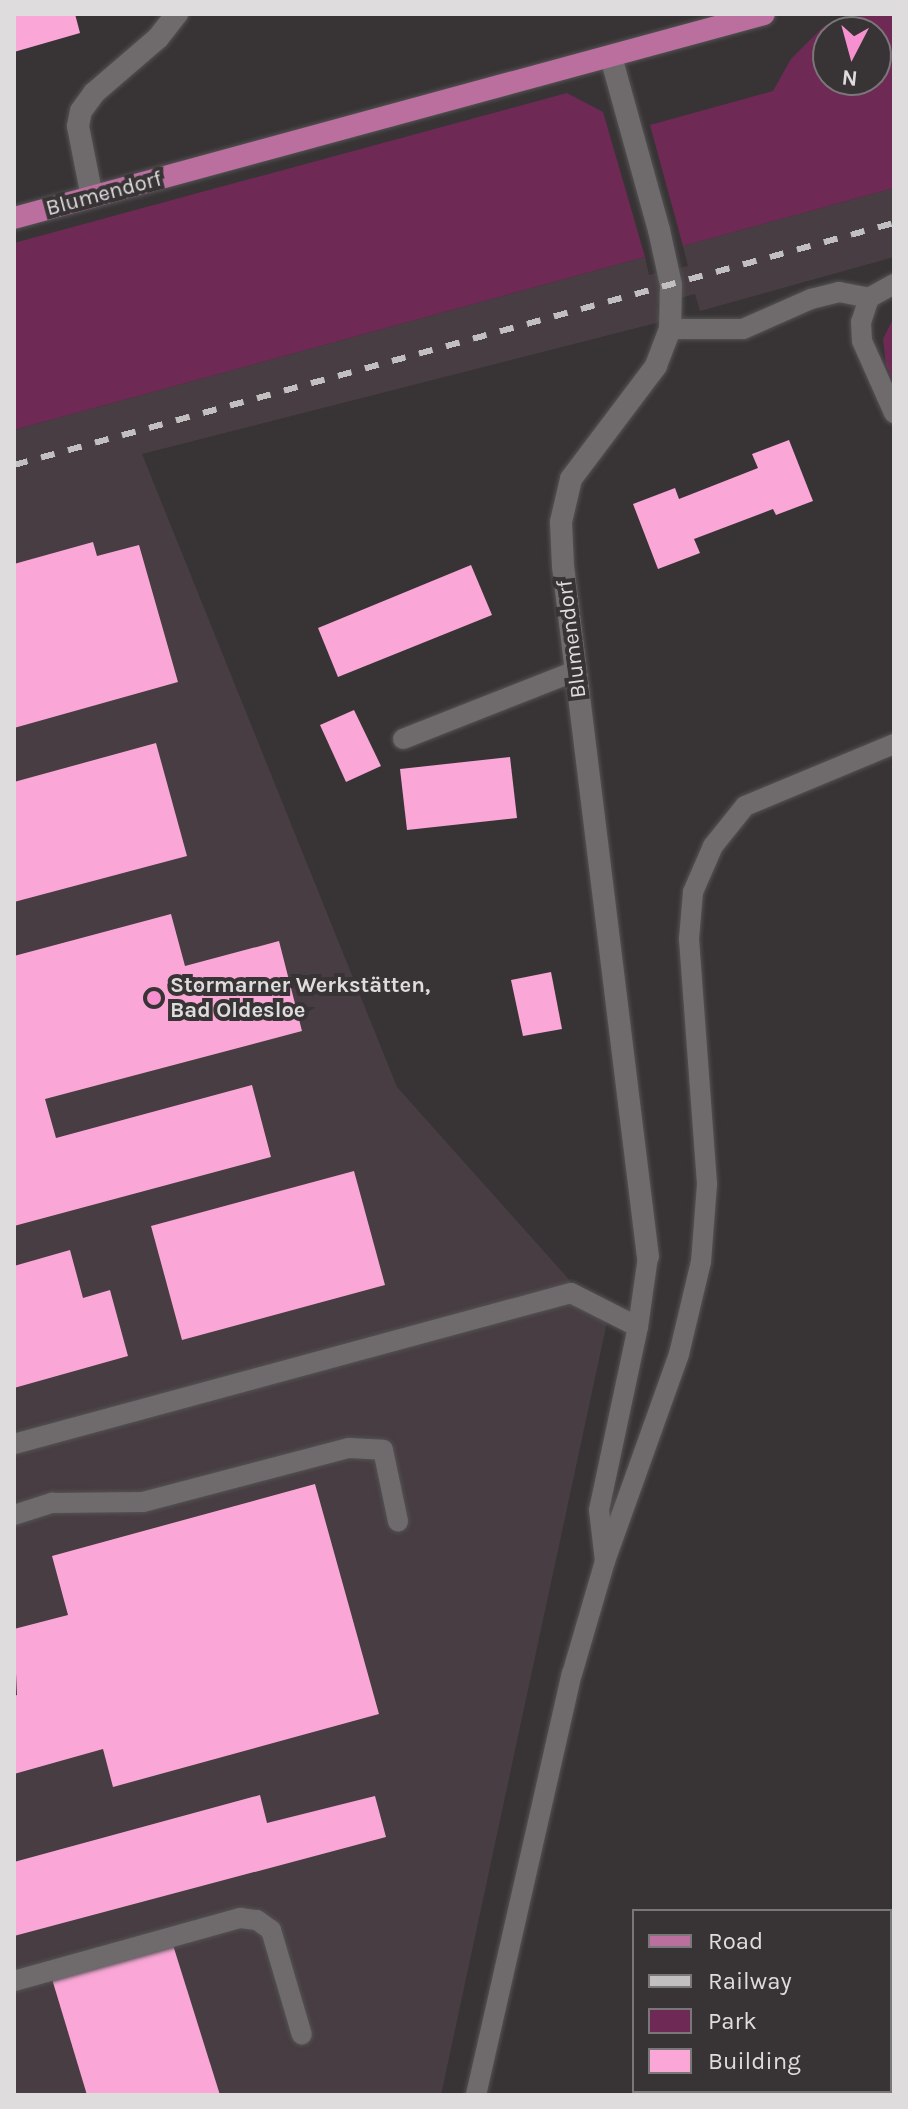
<!DOCTYPE html>
<meta charset="utf-8">
<style>
body{margin:0}
#map{position:relative;width:908px;height:2109px;overflow:hidden;background:#383436;font-family:Karla,sans-serif}
div>[style]{position:absolute}
[style*='--x']{left:calc(var(--x)*1px);top:calc(var(--y)*1px);width:calc(var(--w)*1px);rotate:calc(var(--a)*1deg)}
.built>*{inset:0;background:#473d42}
.green>*{inset:0;background:#6e2a55}
.building>*{inset:0;background:#faa7d7}
.roads{filter:drop-shadow(0 0 2px #545253) drop-shadow(0 0 2px #545253)}
.service>*{height:20px;margin:-10px;padding:0 10px;transform-origin:10px;border-radius:10px;background:#6f6b6d}
.minor>*{height:22px;margin:-11px;padding:0 11px;transform-origin:11px;border-radius:11px;background:#6f6b6d}
.primary>*{height:22px;margin:-11px;padding:0 11px;transform-origin:11px;border-radius:11px;background:#bb6f9f}
.rail>*{height:6px;margin-top:-3px;transform-origin:0;background:repeating-linear-gradient(90deg,#c1bfc0 0 14px,transparent 0 28px)}
.dots>*{width:22px;height:22px;translate:-50% -50%;box-sizing:border-box;border:4px solid #383436;border-radius:50%}
span{translate:-50% -50%;white-space:nowrap;text-align:center;line-height:1.15;-webkit-text-stroke:8px #383436;paint-order:stroke}
.street-label{font-size:22px;color:#dedcdd}
.poi-label{font-size:22px;color:#dedcdd;font-weight:700}
.left{translate:0 -50%;text-align:left}
.frame{position:absolute;inset:0;border:16px solid #dedcdd;pointer-events:none}
.legend{position:absolute;left:632px;top:1909px;width:260px;height:184px;box-sizing:border-box;background:#383436;border:2px solid #7a7779;margin:0;padding:10px 14px;list-style:none;font-size:24px;color:#dedcdd}
.legend li{display:flex;align-items:center;gap:16px;height:40px}
.legend b{width:40px;border:2px solid #7a7779}
.north{position:absolute;left:812px;top:16px;width:80px;height:80px;box-sizing:border-box;background:#383436;border:2px solid #7a7779;border-radius:50%;rotate:186deg;font-size:22px;font-weight:700;line-height:32px;text-align:center;color:#dedcdd}
.north::after{content:'';display:block;margin:auto;width:28px;height:36px;background:#f790ce;clip-path:polygon(50% 0,100% 100%,50% 72%,0 100%)}
</style>
<div id="map">
<div class="built">
<i style="clip-path:polygon(894px 188px,894px 257px,700px 311px,695px 294px,657px 304px,660px 322px,142px 454px,397px 1087px,607px 1322px,441px 2095px,14px 2095px,14px 430px,645px 257px,649px 275px,688px 266px,683px 246px)"></i>
</div>
<div class="green">
<i style="clip-path:polygon(evenodd,867px 14px,894px 14px,894px 188px,683px 246px,650px 125px,773px 91px,791px 59px,824px 26px,867px 14px,828px 32px,876px 32px,876px 80px,828px 80px,828px 32px)"></i>
<i style="clip-path:polygon(567px 93px,603px 112px,645px 257px,14px 430px,14px 243px)"></i>
<i style="clip-path:polygon(894px 317px,894px 382px,886px 365px,883px 339px)"></i>
</div>
<div class="building">
<i style="clip-path:polygon(14px 14px,75px 14px,80px 33px,14px 52px)"></i>
<i style="clip-path:polygon(789px 440px,813px 501px,776px 515px,773px 509px,694px 539px,700px 553px,658px 569px,633px 504px,675px 488px,679px 499px,758px 468px,752px 454px)"></i>
<i style="clip-path:polygon(93px 542px,97px 556px,139px 545px,178px 682px,14px 728px,14px 564px)"></i>
<i style="clip-path:polygon(471px 565px,492px 615px,338px 677px,318px 628px)"></i>
<i style="clip-path:polygon(354px 710px,381px 766px,346px 782px,320px 725px)"></i>
<i style="clip-path:polygon(156px 743px,187px 856px,14px 902px,14px 782px)"></i>
<i style="clip-path:polygon(510px 757px,517px 818px,407px 830px,400px 769px)"></i>
<i style="clip-path:polygon(171px 914px,185px 966px,279px 941px,302px 1031px,45px 1099px,56px 1138px,252px 1085px,271px 1157px,14px 1226px,14px 956px)"></i>
<i style="clip-path:polygon(551px 972px,562px 1029px,523px 1036px,511px 980px)"></i>
<i style="clip-path:polygon(354px 1171px,385px 1285px,182px 1340px,151px 1226px)"></i>
<i style="clip-path:polygon(70px 1250px,83px 1298px,110px 1290px,128px 1356px,14px 1388px,14px 1266px)"></i>
<i style="clip-path:polygon(315px 1484px,379px 1714px,113px 1787px,103px 1749px,14px 1774px,14px 1696px,17px 1695px,14px 1629px,68px 1615px,52px 1556px)"></i>
<i style="clip-path:polygon(260px 1795px,267px 1823px,375px 1796px,386px 1837px,14px 1936px,14px 1862px)"></i>
<i style="clip-path:polygon(173px 1945px,220px 2095px,87px 2095px,52px 1979px)"></i>
</div>
<div class="roads">
<div class="service">
<i style="--x:894;--y:284;--w:29;--a:151"></i>
<i style="--x:869;--y:298;--w:25;--a:108"></i>
<i style="--x:861;--y:322;--w:19;--a:87"></i>
<i style="--x:862;--y:341;--w:79;--a:66"></i>
<i style="--x:670;--y:329;--w:73;--a:0"></i>
<i style="--x:743;--y:329;--w:74;--a:-23.8"></i>
<i style="--x:811;--y:299;--w:29;--a:-14"></i>
<i style="--x:839;--y:292;--w:31;--a:11"></i>
<i style="--x:403;--y:739;--w:186;--a:-21.5"></i>
<i style="--x:14;--y:1444;--w:577;--a:-15.17"></i>
<i style="--x:571;--y:1293;--w:75;--a:26.9"></i>
<i style="--x:14;--y:1515;--w:40;--a:-18"></i>
<i style="--x:52;--y:1503;--w:91;--a:-0.6"></i>
<i style="--x:143;--y:1502;--w:213;--a:-14.7"></i>
<i style="--x:349;--y:1448;--w:34;--a:3"></i>
<i style="--x:383;--y:1450;--w:73;--a:78.1"></i>
<i style="--x:605;--y:1561;--w:220;--a:-70.3"></i>
<i style="--x:679;--y:1354;--w:95;--a:-76.6"></i>
<i style="--x:701;--y:1262;--w:78;--a:-85.6"></i>
<i style="--x:707;--y:1184;--w:246;--a:-94.2"></i>
<i style="--x:689;--y:939;--w:47;--a:-85.1"></i>
<i style="--x:693;--y:892;--w:50;--a:-66.5"></i>
<i style="--x:713;--y:846;--w:51;--a:-51.3"></i>
<i style="--x:745;--y:806;--w:161;--a:-22.6"></i>
<i style="--x:14;--y:1981;--w:235;--a:-15.6"></i>
<i style="--x:240;--y:1918;--w:17;--a:7"></i>
<i style="--x:257;--y:1920;--w:17;--a:36"></i>
<i style="--x:271;--y:1930;--w:109;--a:73.6"></i>
<i style="--x:476;--y:2095;--w:432;--a:-77.2"></i>
<i style="--x:572;--y:1674;--w:118;--a:-73.7"></i>
<i style="--x:605;--y:1561;--w:51;--a:-96.7"></i>
<i style="--x:599;--y:1510;--w:187;--a:-78"></i>
<i style="--x:638;--y:1327;--w:71;--a:-81.9"></i>
</div>
<div class="minor">
<i style="--x:611;--y:57;--w:180;--a:74.5"></i>
<i style="--x:659;--y:230;--w:56;--a:77.7"></i>
<i style="--x:671;--y:285;--w:44;--a:91.3"></i>
<i style="--x:670;--y:329;--w:40;--a:111"></i>
<i style="--x:656;--y:366;--w:141;--a:127"></i>
<i style="--x:571;--y:479;--w:44;--a:103.1"></i>
<i style="--x:561;--y:522;--w:44;--a:87.4"></i>
<i style="--x:563;--y:566;--w:696;--a:82.99"></i>
<i style="--x:92;--y:197;--w:72;--a:-101.2"></i>
<i style="--x:78;--y:126;--w:15;--a:-79"></i>
<i style="--x:81;--y:111;--w:22;--a:-54"></i>
<i style="--x:94;--y:93;--w:84;--a:-40.7"></i>
<i style="--x:158;--y:38;--w:31;--a:-52"></i>
</div>
<div class="primary">
<i style="--x:14;--y:218;--w:777;--a:-15.22"></i>
</div>
</div>
<div class="rail">
<i style="--x:14;--y:465;--w:913;--a:-15.38"></i>
</div>
<div class="dots">
<i style="left:154px;top:998px;background:#f790ce"></i>
</div>
<div class="street-label">
<span style="left:104px;top:194px;rotate:-15deg">Blumendorf</span>
<span style="left:572px;top:639px;rotate:-97deg">Blumendorf</span>
</div>
<div class="poi-label">
<span class="left" style="left:170px;top:998px">Stormarner Werkstätten,<br>Bad Oldesloe</span>
</div>
<div class="frame"></div>
<ul class="legend">
<li><b style="height:10px;background:#bb6f9f"></b>Road</li>
<li><b style="height:10px;background:#c1bfc0"></b>Railway</li>
<li><b style="height:22px;background:#6e2a55"></b>Park</li>
<li><b style="height:22px;background:#faa7d7"></b>Building</li>
</ul>
<div class="north">N</div>
</div>
